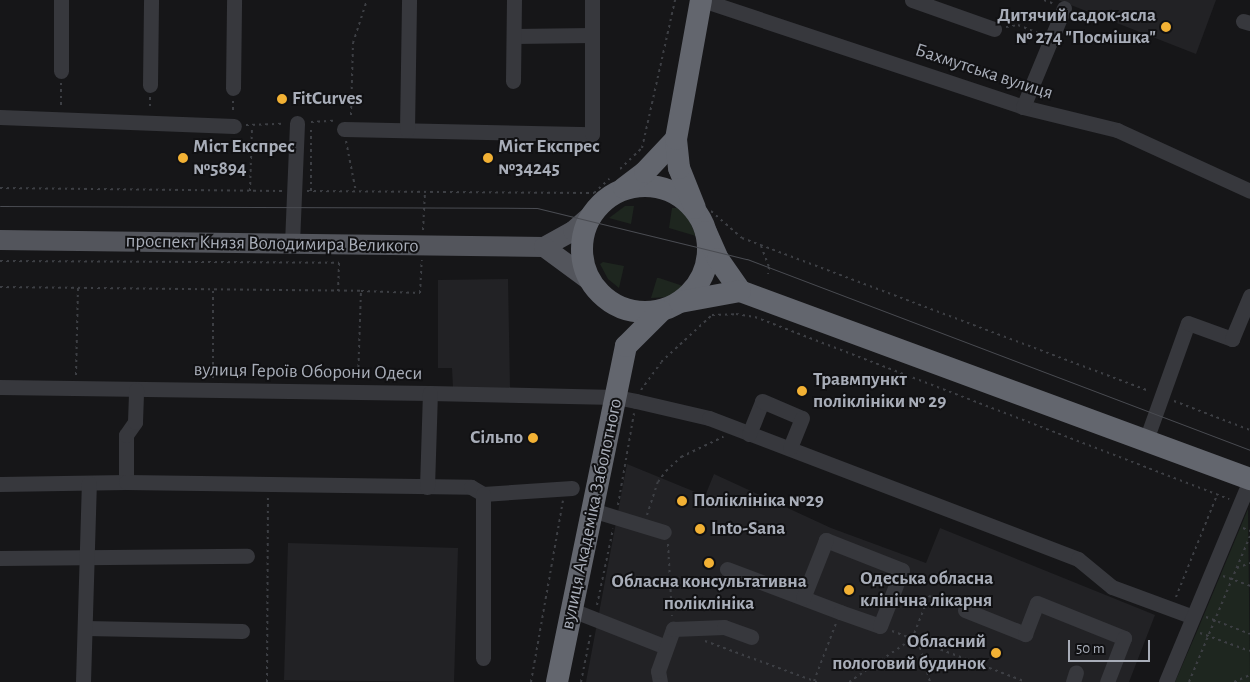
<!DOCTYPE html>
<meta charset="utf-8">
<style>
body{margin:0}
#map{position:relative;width:1250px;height:682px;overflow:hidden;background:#161618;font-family:"Alegreya Sans",sans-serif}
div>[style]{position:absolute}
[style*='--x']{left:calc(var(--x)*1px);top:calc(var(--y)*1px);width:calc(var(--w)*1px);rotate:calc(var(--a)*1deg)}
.built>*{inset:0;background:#222225}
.green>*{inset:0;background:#1e261f}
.path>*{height:2px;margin-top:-1px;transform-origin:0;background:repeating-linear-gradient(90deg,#3d3f44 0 2.5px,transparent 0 6.5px)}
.minor>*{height:15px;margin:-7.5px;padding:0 7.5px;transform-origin:7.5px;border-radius:7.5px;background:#37383d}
.major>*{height:20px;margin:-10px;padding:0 10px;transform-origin:10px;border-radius:10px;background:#53555c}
.highway>*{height:22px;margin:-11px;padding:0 11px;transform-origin:11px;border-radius:11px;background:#63666e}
.highway>.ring{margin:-11px;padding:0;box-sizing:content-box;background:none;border:22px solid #63666e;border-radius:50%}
.tram>*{height:1px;margin:-0.5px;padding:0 0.5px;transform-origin:0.5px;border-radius:0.5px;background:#4a4c52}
.dots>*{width:14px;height:14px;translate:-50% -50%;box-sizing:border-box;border:2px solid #111113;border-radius:50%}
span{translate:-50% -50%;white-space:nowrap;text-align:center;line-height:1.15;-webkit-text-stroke:4px #111113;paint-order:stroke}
.poi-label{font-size:19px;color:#a8adb8;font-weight:700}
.right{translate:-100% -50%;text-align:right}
.left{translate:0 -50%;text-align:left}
.street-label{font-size:19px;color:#a8adb8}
.scale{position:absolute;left:1068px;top:640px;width:82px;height:22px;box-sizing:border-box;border:2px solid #a8adb8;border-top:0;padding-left:6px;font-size:15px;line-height:18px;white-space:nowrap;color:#a8adb8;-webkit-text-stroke:4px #111113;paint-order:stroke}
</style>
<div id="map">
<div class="built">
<i style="clip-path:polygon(1058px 0,1216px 0,1196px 54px)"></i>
<i style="clip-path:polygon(508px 279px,510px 388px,453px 388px,452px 368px,438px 368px,438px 280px)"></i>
<i style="clip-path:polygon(627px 464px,705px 496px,714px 474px,831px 528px,926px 563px,940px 528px,1155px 615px,1129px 682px,586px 682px)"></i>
<i style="clip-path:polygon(288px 543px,458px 548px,454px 682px,284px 680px)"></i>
</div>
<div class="green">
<i style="clip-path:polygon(625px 206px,634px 206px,631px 224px,609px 218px)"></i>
<i style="clip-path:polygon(672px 208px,677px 208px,688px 217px,696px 236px,669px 228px)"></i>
<i style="clip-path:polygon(603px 262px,624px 266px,619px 288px,608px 279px,600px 264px)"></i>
<i style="clip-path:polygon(657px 278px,659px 278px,683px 286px,668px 297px,651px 298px)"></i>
<i style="clip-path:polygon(1248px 509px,1250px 682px,1175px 682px,1198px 629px)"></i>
</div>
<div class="path">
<i style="--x:1044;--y:0;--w:9;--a:21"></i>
<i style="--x:1006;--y:27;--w:12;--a:-9"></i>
<i style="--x:1018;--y:25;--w:24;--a:22"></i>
<i style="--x:61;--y:83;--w:23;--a:90"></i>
<i style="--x:150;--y:97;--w:13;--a:90"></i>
<i style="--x:233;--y:101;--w:12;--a:90"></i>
<i style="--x:351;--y:115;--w:72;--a:-88.4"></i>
<i style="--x:353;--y:43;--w:45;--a:-72"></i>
<i style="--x:311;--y:122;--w:22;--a:-3"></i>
<i style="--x:246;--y:125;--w:37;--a:-2"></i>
<i style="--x:311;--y:130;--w:61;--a:90"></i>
<i style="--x:346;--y:141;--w:52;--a:78.9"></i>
<i style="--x:620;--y:169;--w:30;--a:-44"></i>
<i style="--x:642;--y:148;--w:152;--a:-77.4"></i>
<i style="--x:0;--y:188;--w:283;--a:0.6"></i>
<i style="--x:250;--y:191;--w:65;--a:-88.2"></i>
<i style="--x:307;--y:191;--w:287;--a:0.4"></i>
<i style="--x:594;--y:193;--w:21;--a:-43"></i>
<i style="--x:711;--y:211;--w:41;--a:41.1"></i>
<i style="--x:742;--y:238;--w:435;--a:20.6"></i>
<i style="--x:423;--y:230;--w:36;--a:-87"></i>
<i style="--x:761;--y:246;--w:22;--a:69"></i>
<i style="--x:769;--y:267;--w:7;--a:98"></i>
<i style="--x:0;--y:261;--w:339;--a:0.3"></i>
<i style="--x:339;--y:263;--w:28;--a:92"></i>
<i style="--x:0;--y:287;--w:361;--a:0.6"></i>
<i style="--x:76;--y:375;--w:88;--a:-88.7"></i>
<i style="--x:213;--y:378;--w:90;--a:-90"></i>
<i style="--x:358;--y:380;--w:89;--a:-88.1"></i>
<i style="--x:361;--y:291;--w:59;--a:1.9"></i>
<i style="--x:420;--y:293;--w:33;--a:-87"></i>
<i style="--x:641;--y:390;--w:34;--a:-54"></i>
<i style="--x:661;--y:362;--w:69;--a:-42.7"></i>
<i style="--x:712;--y:315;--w:24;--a:-2"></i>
<i style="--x:736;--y:314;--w:19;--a:9"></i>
<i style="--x:755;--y:317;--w:508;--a:21.01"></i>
<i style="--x:1174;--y:401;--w:81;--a:20.9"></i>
<i style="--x:618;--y:505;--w:93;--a:-80.1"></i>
<i style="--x:647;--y:515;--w:35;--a:-72"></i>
<i style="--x:658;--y:482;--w:14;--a:-54"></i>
<i style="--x:666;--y:471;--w:21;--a:-43"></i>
<i style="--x:681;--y:457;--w:47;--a:-25.5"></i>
<i style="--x:1243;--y:528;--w:8;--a:23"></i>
<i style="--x:668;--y:544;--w:72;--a:86.8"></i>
<i style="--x:1237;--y:568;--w:14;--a:-21"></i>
<i style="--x:1223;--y:576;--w:29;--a:20"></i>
<i style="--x:1176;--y:597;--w:110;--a:-68.1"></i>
<i style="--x:597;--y:605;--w:78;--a:-78.1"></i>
<i style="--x:1206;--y:617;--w:47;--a:21.1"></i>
<i style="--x:892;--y:631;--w:143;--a:20.8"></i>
<i style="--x:1200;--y:633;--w:53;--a:19.8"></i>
<i style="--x:705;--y:641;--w:119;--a:20.1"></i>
<i style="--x:918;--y:641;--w:43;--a:73.7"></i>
<i style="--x:814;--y:681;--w:62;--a:-69.2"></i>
<i style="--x:267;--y:682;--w:185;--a:-89.7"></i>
<i style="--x:531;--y:682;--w:184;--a:-80"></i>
<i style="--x:581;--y:682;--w:51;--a:-78.7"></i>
<i style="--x:849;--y:682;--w:76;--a:-34.3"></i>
<i style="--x:912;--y:639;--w:46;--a:-68.4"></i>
<i style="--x:929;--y:596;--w:26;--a:21"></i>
<i style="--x:1189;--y:682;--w:158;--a:-67.3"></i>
<i style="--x:1234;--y:682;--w:17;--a:-24"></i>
</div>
<div class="minor">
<i style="--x:702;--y:0;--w:338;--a:18.4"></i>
<i style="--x:1023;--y:107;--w:97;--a:13.7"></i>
<i style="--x:1117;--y:130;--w:146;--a:24.6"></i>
<i style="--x:912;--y:0;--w:87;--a:19.5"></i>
<i style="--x:1243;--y:21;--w:7;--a:16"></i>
<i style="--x:514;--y:36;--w:78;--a:-0.7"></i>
<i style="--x:61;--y:71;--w:71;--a:-90"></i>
<i style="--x:513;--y:81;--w:81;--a:-89.3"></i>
<i style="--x:150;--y:85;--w:85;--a:-89.3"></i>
<i style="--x:233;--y:88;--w:88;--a:-89.3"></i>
<i style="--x:1023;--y:107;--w:107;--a:-67.5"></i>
<i style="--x:0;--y:117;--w:234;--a:2.2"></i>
<i style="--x:344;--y:129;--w:248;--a:1.2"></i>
<i style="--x:592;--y:134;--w:134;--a:-90"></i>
<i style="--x:407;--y:130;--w:130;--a:-89.1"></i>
<i style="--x:292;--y:243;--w:120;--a:-87.6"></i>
<i style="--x:0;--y:387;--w:430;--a:0.8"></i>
<i style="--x:430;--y:393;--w:186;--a:1.2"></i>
<i style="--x:616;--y:397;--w:20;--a:11"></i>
<i style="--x:636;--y:401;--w:75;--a:13.1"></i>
<i style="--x:709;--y:418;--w:395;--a:20.9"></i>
<i style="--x:1078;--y:559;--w:44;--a:39.5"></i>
<i style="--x:1112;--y:587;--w:86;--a:20.3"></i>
<i style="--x:749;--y:434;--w:35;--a:-68"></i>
<i style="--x:762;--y:401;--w:43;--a:23"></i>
<i style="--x:802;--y:418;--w:32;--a:112"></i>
<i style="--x:1146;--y:440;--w:124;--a:-70.3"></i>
<i style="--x:1188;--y:323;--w:47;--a:20"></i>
<i style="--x:1232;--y:339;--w:47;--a:-67.3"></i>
<i style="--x:126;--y:482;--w:47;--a:-90"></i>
<i style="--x:126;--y:435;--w:16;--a:-55"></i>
<i style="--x:135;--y:422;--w:32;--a:-88"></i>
<i style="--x:0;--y:484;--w:126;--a:-0.9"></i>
<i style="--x:126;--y:482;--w:345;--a:0.8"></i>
<i style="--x:471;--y:487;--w:14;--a:30"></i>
<i style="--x:483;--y:494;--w:89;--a:-3.9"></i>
<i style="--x:427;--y:487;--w:94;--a:-88.2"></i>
<i style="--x:483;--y:494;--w:164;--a:90"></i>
<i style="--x:592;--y:510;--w:75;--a:17"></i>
<i style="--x:0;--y:558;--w:247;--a:-0.5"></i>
<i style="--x:727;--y:569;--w:121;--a:20.8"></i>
<i style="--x:840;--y:612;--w:42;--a:19.3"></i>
<i style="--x:880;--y:626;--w:60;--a:-68.6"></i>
<i style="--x:902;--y:570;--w:82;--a:-158.5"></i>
<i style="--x:826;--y:540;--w:62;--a:111.6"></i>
<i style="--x:572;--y:610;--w:101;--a:21.5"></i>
<i style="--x:965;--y:610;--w:65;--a:21.8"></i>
<i style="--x:1025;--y:634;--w:33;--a:-69"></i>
<i style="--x:1037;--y:603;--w:94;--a:21.9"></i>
<i style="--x:1124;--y:638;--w:47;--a:111.1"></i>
<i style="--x:85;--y:628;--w:157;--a:1.1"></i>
<i style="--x:83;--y:682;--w:199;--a:-88.3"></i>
<i style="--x:660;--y:682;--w:11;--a:-100"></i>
<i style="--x:658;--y:671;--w:45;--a:-70.3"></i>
<i style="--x:673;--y:629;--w:51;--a:-2.2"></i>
<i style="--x:724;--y:627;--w:29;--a:20"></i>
<i style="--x:1073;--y:682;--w:10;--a:-73"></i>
<i style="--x:1166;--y:682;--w:219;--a:-67.4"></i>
</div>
<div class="major">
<i style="--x:0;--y:240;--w:544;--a:0.74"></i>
<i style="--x:544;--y:247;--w:33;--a:-29"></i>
<i style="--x:573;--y:231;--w:23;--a:-41"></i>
<i style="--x:544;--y:247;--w:56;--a:36.3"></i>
</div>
<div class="highway">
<i class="ring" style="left:582px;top:186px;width:104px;height:104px"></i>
<i style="--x:624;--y:188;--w:26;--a:-37"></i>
<i style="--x:645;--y:172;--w:45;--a:-46.8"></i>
<i style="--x:695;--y:208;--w:43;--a:-111.8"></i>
<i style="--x:679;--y:168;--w:29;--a:-96"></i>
<i style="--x:676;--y:139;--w:141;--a:-79.8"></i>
<i style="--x:706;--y:232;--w:30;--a:66"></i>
<i style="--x:718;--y:259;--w:39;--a:55"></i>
<i style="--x:740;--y:291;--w:544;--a:20.24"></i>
<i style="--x:680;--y:302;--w:61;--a:-10.4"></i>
<i style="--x:557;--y:682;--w:343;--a:-78.4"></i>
<i style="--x:626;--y:346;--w:49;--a:-45"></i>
</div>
<div class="tram">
<i style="--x:0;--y:206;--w:537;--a:0.21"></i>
<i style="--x:537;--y:208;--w:216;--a:13.7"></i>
<i style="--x:747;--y:259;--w:538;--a:20.79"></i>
</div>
<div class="dots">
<i style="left:1166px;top:27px;background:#f2b134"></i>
<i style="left:282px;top:99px;background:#f2b134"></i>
<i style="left:183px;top:158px;background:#f2b134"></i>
<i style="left:488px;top:158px;background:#f2b134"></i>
<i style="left:802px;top:391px;background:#f2b134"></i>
<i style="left:533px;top:438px;background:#f2b134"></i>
<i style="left:682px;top:501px;background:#f2b134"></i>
<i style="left:700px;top:529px;background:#f2b134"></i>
<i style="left:709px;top:563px;background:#f2b134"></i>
<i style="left:849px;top:590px;background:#f2b134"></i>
<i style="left:996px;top:653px;background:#f2b134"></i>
</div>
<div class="poi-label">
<span class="right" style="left:1156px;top:27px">Дитячий садок-ясла<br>№ 274 "Посмішка"</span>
<span class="left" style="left:292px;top:99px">FitCurves</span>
<span class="left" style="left:193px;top:158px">Міст Експрес<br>№5894</span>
<span class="left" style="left:498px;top:158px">Міст Експрес<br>№34245</span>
<span class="left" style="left:813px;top:391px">Травмпункт<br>поліклініки № 29</span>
<span class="right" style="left:523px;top:438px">Сільпо</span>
<span class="left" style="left:693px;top:501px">Поліклініка №29</span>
<span class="left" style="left:711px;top:529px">Into-Sana</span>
<span class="left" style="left:860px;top:590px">Одеська обласна<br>клінічна лікарня</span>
<span style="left:709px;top:593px">Обласна консультативна<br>поліклініка</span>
<span class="right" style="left:986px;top:653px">Обласний<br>пологовий будинок</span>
</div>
<div class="street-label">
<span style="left:984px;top:72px;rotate:18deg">Бахмутська вулиця</span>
<span style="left:272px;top:244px;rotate:1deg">проспект Князя Володимира Великого</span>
<span style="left:308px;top:372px;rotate:1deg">вулиця Героїв Оборони Одеси</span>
<span style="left:592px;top:514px;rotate:-78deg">вулиця Академіка Заболотного</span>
</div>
<div class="scale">50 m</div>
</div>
